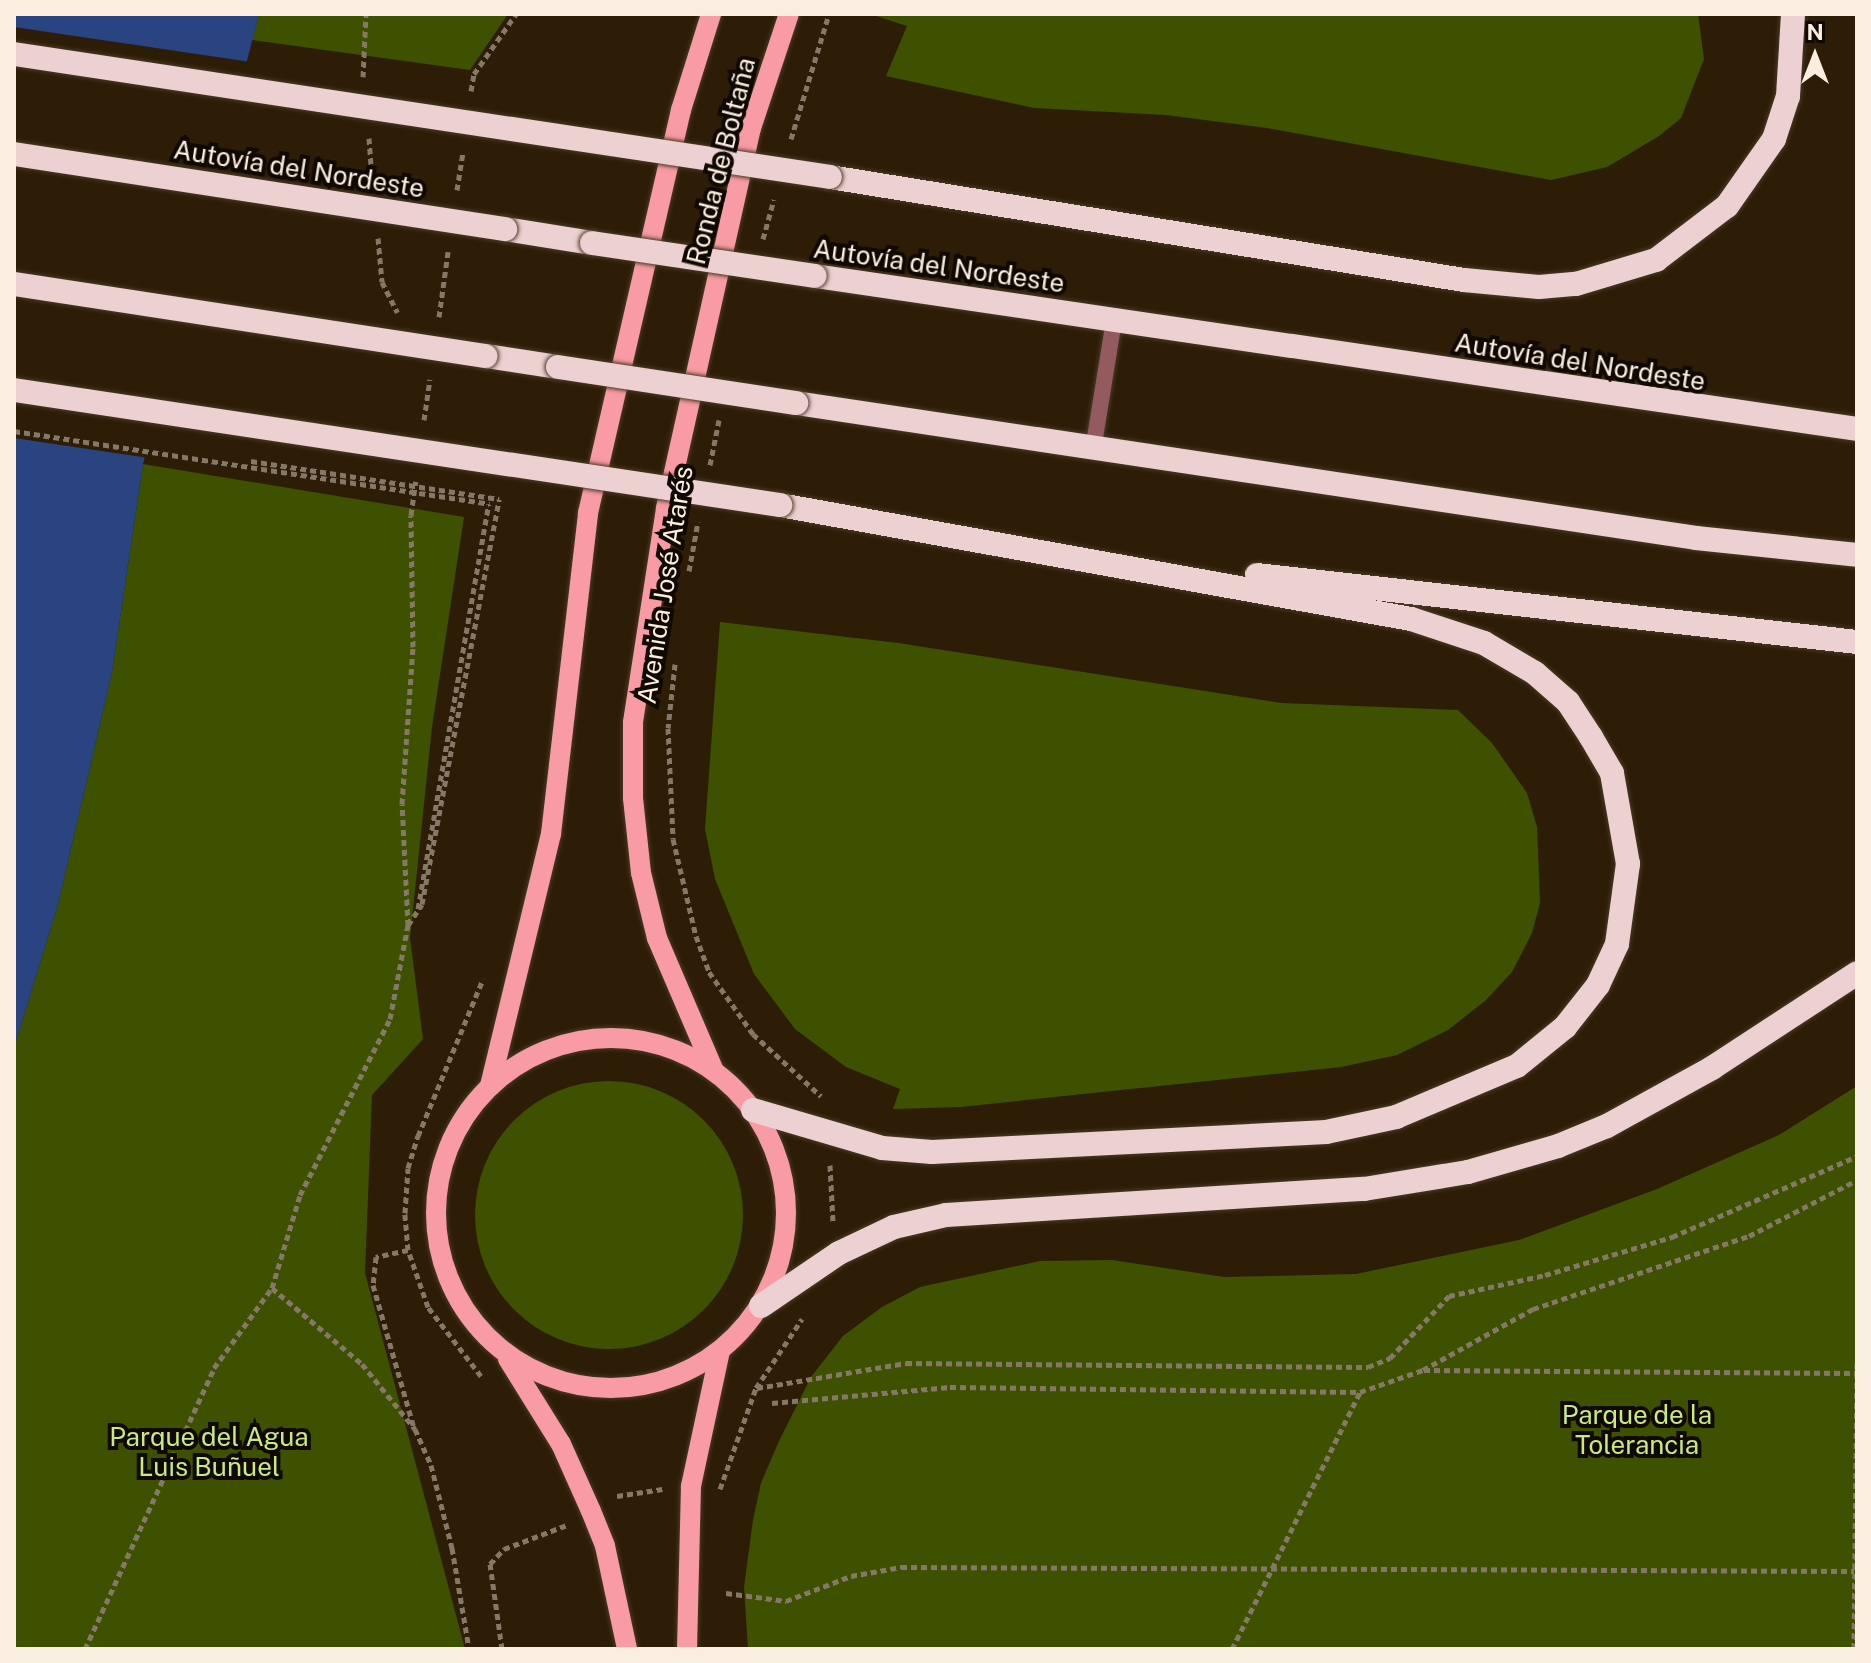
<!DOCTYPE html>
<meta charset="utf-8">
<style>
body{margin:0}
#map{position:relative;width:1871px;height:1663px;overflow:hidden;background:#2d1d07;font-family:"Public Sans",sans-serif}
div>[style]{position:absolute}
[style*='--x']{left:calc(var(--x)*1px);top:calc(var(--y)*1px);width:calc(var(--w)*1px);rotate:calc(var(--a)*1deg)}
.green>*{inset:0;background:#3e5101}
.round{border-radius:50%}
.water>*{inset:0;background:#294480}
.pier>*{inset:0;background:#2d1d07}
.path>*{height:5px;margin-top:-2.5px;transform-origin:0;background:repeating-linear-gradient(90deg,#867866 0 6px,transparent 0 10px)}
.roads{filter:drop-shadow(0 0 2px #4a3a25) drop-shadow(0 0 2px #4a3a25)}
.lane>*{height:16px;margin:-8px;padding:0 8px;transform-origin:8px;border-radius:8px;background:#935a5f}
.primary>*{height:20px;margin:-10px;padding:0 10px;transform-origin:10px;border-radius:10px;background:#f99ba4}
.primary>.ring{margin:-10px;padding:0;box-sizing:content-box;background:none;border:20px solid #f99ba4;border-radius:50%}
.highway>*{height:24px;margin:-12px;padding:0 12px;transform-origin:12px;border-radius:12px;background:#edd0d1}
.path-bridge>*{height:5px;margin-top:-2.5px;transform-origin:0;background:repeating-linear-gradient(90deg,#867866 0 6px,transparent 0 10px)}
.bridges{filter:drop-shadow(0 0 2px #4a3a25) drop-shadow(0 0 2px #4a3a25)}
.highway-bridge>*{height:24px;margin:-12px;padding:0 12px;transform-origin:12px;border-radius:12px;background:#edd0d1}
span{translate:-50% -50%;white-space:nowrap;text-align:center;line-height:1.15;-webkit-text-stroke:8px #100902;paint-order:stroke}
.street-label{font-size:26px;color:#f9eee0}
.park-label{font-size:26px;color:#c8ea81}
.frame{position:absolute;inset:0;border:16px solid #f9eee0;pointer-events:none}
.north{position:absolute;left:1775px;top:16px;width:80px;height:80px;-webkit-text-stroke:6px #100902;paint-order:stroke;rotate:0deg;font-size:22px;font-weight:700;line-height:32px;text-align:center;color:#f9eee0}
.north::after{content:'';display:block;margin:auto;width:28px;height:36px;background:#f9eee0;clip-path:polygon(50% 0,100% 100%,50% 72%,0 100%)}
</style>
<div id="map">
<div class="green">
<i style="clip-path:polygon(259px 14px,508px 14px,470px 70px,252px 40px)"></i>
<i style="clip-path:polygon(870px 14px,1698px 14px,1704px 59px,1681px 118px,1659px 136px,1607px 167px,1551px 180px,1267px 128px,1166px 115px,1034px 108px,886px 76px,907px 26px)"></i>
<i style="clip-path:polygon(143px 464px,464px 517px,432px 727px,410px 938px,423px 1039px,372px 1095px,365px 1273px,465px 1649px,14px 1649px,14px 1048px,58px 904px,112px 672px)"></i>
<i style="clip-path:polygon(720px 622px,898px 643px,1282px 703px,1458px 710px,1492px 743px,1527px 793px,1537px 827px,1540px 903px,1532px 933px,1512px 972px,1486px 1000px,1448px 1030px,1397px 1055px,1341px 1067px,960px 1107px,893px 1109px,900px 1089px,846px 1067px,795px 1029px,754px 974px,715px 879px,705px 829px)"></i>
<i class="round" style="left:475px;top:1081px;width:268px;height:268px"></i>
<i style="clip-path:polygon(1857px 1086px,1857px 1649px,748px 1649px,744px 1587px,753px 1520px,761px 1483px,779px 1441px,811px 1377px,843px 1336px,882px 1307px,920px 1287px,1040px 1261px,1112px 1260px,1224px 1277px,1356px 1274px,1519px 1240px,1657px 1189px,1779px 1135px)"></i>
</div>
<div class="water">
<i style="clip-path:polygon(14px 14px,259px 14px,143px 464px,112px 672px,58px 904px,14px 1048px)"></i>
</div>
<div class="pier">
<i style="clip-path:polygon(14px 27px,251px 62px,149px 458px,14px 438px)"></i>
</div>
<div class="path">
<i style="--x:363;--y:77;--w:63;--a:-87.3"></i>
<i style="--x:471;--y:91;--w:17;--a:-80"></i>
<i style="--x:474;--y:74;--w:73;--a:-55"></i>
<i style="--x:369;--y:138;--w:42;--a:85.9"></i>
<i style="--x:791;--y:139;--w:131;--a:-73.1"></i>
<i style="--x:457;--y:190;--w:37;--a:-81"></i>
<i style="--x:378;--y:238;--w:44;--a:84.8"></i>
<i style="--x:382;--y:282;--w:34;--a:63"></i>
<i style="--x:763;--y:239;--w:41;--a:-74.6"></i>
<i style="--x:439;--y:317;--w:66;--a:-82.1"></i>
<i style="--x:424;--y:420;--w:41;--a:-81.7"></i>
<i style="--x:710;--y:465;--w:46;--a:-78.7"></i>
<i style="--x:689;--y:571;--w:50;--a:-79.6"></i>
<i style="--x:675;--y:664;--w:64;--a:96.2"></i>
<i style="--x:668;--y:728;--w:111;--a:87.4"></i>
<i style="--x:673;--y:839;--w:100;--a:76.7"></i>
<i style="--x:696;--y:936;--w:38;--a:70"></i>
<i style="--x:709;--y:972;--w:76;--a:54.6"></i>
<i style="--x:753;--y:1034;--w:92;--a:42.4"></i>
<i style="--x:418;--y:909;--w:411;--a:-80.1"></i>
<i style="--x:408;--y:925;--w:25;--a:-56"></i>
<i style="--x:422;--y:904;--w:412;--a:-79.2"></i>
<i style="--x:830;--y:1165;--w:58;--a:87"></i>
<i style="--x:408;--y:1250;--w:33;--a:168"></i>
<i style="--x:376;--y:1257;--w:28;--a:96"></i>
<i style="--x:373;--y:1285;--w:149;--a:74"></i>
<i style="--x:272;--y:1288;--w:118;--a:40.2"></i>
<i style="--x:362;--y:1364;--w:84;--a:50.8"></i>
<i style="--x:415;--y:1429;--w:39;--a:66"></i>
<i style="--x:431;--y:1465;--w:86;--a:75.8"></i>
<i style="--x:452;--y:1548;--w:102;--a:80.4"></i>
<i style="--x:1424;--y:1370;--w:433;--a:0.4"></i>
<i style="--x:481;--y:1376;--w:87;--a:-127.5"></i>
<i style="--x:428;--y:1307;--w:60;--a:-109.3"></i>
<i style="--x:408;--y:1250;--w:37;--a:-95"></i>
<i style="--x:405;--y:1213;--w:45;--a:-86.2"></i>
<i style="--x:408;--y:1168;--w:34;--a:-73"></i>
<i style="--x:418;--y:1136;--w:170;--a:-67.5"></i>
<i style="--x:757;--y:1388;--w:151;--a:-9.5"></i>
<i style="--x:906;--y:1363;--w:462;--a:0.5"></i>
<i style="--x:1368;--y:1367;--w:24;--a:-22"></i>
<i style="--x:1390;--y:1358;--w:86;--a:-46.4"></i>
<i style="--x:1449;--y:1296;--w:98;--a:-12.3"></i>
<i style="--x:1545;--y:1275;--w:133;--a:-16.7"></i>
<i style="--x:1672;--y:1237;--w:202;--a:-23.6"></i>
<i style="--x:772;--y:1403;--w:179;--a:-5.1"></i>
<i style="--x:950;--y:1387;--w:410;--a:0.7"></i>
<i style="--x:1360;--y:1392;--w:67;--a:-19.2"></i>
<i style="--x:1423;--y:1370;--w:126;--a:-29"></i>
<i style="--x:1533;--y:1309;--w:228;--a:-18.7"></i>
<i style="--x:1749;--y:1236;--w:122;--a:-27.4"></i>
<i style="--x:720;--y:1489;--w:107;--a:-70.4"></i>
<i style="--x:756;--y:1388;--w:83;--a:-56.3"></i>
<i style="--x:617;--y:1496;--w:46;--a:-8.8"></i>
<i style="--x:726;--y:1593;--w:61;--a:7.6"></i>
<i style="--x:786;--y:1601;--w:70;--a:-21"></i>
<i style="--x:851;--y:1576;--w:51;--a:-10.2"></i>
<i style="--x:901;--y:1567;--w:953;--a:0.24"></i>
<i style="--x:85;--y:1649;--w:309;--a:-65.3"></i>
<i style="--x:214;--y:1368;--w:99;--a:-54.1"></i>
<i style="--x:272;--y:1288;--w:97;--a:-73.2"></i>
<i style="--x:300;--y:1195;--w:198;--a:-62.9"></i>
<i style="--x:390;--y:1019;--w:96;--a:-79.2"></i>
<i style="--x:408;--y:925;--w:121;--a:-92.8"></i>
<i style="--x:402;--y:804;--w:157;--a:-86"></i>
<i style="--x:413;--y:647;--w:132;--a:-90.9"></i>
<i style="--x:411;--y:515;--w:34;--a:-82"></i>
<i style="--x:502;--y:1649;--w:86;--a:-98"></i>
<i style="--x:490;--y:1564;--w:21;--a:-47"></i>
<i style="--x:504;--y:1549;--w:67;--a:-20.9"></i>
<i style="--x:1232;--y:1649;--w:287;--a:-63.5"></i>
<i style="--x:1854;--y:1649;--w:286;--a:-89.4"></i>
</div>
<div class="roads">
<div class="lane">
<i style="--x:1093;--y:450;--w:132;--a:-80.8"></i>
</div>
<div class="primary">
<i class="ring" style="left:436px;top:1038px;width:330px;height:330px"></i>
<i style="--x:714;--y:1071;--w:145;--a:-113.2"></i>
<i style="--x:657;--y:938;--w:67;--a:-103.8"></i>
<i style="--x:641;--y:873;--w:75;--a:-96.1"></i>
<i style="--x:633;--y:798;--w:76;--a:-90"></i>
<i style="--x:633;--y:722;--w:217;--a:-81.2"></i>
<i style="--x:666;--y:508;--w:389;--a:-77.4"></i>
<i style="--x:751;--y:128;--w:120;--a:-71.6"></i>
<i style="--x:490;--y:1086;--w:259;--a:-76.4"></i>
<i style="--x:551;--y:834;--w:323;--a:-83.4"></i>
<i style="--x:588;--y:513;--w:414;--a:-77"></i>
<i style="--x:681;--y:110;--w:101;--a:-72.6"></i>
<i style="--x:508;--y:1359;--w:100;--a:58.1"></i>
<i style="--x:561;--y:1444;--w:73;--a:65.9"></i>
<i style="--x:591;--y:1511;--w:38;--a:68"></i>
<i style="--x:605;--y:1546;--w:105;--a:77.9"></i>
<i style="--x:687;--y:1649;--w:163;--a:-88.6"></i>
<i style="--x:691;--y:1486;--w:138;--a:-77.9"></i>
</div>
<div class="highway">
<i style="--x:830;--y:177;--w:642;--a:9.23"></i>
<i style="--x:1464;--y:280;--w:75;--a:5.3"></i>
<i style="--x:1539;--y:287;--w:37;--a:-5"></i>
<i style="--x:1576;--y:284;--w:84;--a:-16.7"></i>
<i style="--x:1656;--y:260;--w:89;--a:-37.3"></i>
<i style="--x:1727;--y:206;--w:82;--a:-55"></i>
<i style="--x:1774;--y:139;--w:45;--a:-72"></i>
<i style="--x:1788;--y:96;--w:82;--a:-86.5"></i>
<i style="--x:505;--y:229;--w:88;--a:9.1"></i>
<i style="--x:815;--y:276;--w:1053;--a:8.35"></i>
<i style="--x:486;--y:356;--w:73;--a:8.7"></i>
<i style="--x:796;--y:403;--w:910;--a:8.53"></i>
<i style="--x:1696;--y:538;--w:162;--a:6"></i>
<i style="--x:1257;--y:575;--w:604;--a:6.37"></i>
<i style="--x:753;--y:1110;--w:134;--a:16.4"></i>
<i style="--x:882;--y:1148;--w:50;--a:4.6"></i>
<i style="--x:932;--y:1152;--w:395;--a:-2.9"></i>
<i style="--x:1326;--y:1132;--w:72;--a:-12.1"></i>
<i style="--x:1396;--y:1117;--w:131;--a:-22.9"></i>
<i style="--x:1517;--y:1066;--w:62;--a:-39.1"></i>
<i style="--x:1565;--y:1027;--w:53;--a:-51.8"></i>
<i style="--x:1598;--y:985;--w:45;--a:-65.1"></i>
<i style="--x:1617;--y:944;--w:81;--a:-82.2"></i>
<i style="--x:1628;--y:864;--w:92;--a:-100"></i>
<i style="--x:1612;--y:773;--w:42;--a:-120.3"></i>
<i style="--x:1591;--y:737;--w:42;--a:-123.3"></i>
<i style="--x:1568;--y:702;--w:44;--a:-138.7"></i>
<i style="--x:1535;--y:673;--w:59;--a:-149.5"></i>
<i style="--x:1484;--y:643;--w:77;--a:-161.8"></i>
<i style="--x:1411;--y:619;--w:641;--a:-169.76"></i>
<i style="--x:761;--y:1306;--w:94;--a:-34.2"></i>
<i style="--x:839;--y:1253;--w:61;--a:-25.3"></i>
<i style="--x:894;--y:1227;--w:53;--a:-13"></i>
<i style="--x:946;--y:1215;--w:419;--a:-3.6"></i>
<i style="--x:1364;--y:1189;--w:105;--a:-9.3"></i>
<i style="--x:1468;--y:1172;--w:94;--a:-16.1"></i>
<i style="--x:1558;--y:1146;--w:53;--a:-22.2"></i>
<i style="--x:1607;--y:1126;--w:120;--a:-28.9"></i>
<i style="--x:1712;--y:1068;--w:173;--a:-33.2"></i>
</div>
</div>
<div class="path-bridge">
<i style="--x:14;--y:431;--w:481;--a:8.7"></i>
<i style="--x:251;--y:461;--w:251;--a:8.7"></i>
</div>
<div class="bridges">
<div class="highway-bridge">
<i style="--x:14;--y:54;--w:825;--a:8.57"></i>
<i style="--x:14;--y:154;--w:497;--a:8.7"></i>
<i style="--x:592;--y:243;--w:225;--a:8.4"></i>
<i style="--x:14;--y:284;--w:477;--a:8.7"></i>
<i style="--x:558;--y:367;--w:241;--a:8.6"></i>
<i style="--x:14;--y:390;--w:775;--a:8.54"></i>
</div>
</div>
<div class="street-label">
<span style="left:721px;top:161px;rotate:-76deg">Ronda de Boltaña</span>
<span style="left:299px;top:169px;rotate:9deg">Autovía del Nordeste</span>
<span style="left:939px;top:266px;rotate:8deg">Autovía del Nordeste</span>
<span style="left:1580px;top:362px;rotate:9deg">Autovía del Nordeste</span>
<span style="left:665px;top:585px;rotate:-81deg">Avenida José Atarés</span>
</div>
<div class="park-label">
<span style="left:1637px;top:1430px">Parque de la<br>Tolerancia</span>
<span style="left:209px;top:1452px">Parque del Agua<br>Luis Buñuel</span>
</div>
<div class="frame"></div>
<div class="north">N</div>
</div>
